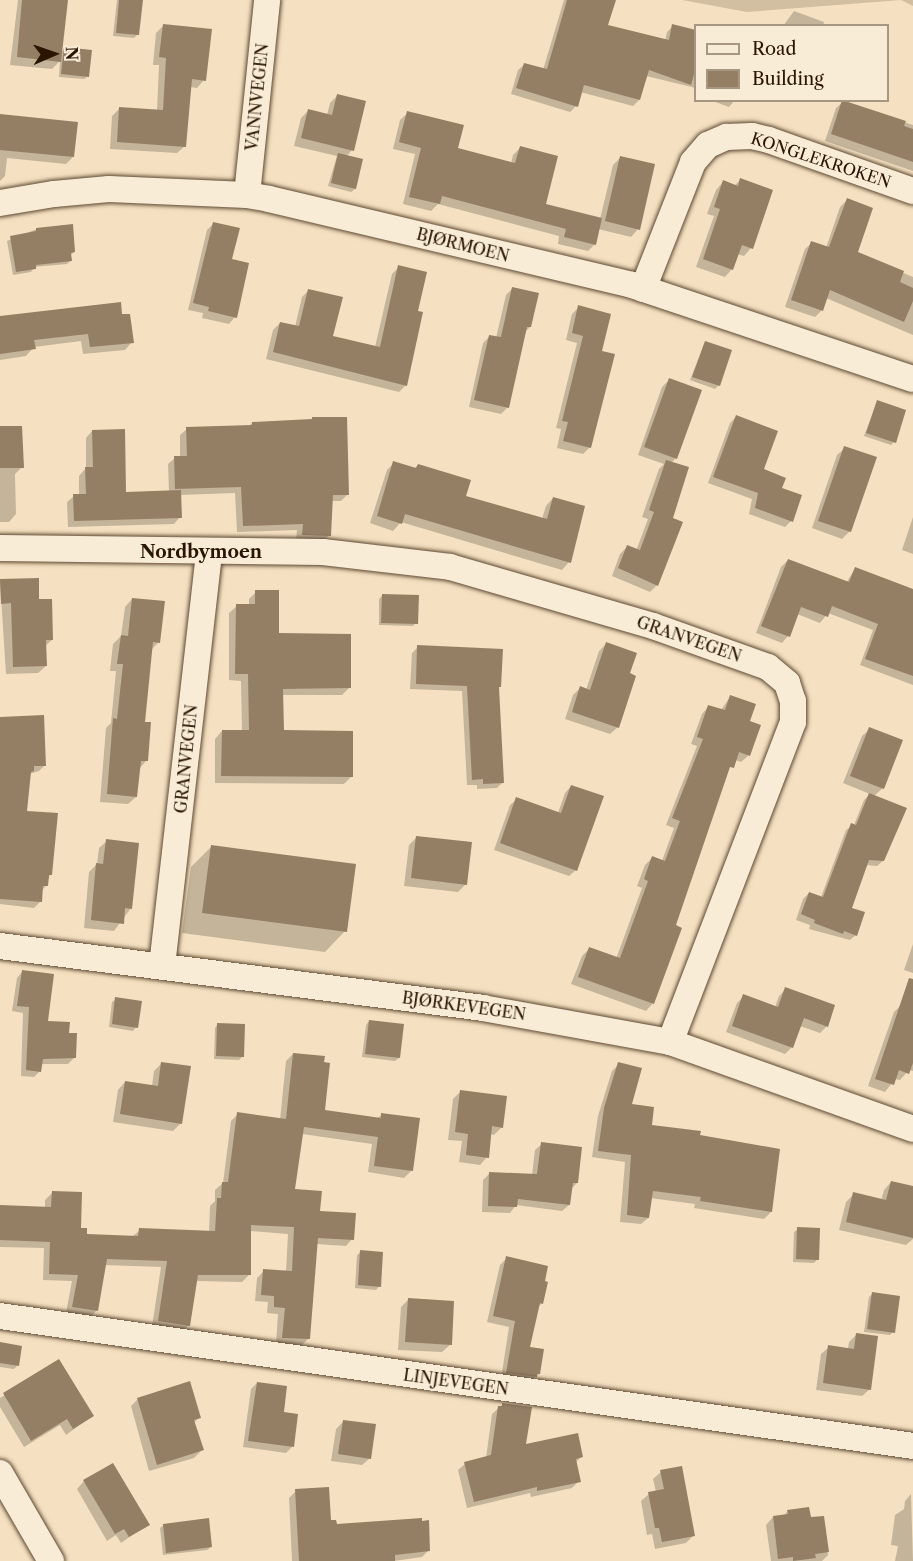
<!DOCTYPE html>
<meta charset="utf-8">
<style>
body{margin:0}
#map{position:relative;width:913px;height:1561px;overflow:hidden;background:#f5e1c1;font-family:"Libre Caslon Text",serif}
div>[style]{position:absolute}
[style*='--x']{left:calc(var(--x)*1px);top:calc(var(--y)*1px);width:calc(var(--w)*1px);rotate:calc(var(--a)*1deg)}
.green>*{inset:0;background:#d2bea1}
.shadow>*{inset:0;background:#0003}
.building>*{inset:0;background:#947f65}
.roads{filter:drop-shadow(0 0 2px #5d4832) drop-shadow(0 0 2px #5d4832)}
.street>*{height:26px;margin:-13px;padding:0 13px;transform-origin:13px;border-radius:13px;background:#f8ecd7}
span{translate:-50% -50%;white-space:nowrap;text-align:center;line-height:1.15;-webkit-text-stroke:4.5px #f8ecd7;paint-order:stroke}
.street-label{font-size:16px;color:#2a1502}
.neighbourhood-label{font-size:18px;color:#2a1502;font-weight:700}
.legend{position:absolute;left:694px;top:24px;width:195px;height:78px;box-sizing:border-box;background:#f8ecd7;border:2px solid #a69682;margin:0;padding:8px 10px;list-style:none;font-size:18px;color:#2a1502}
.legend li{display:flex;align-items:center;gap:12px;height:30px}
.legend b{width:30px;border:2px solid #a69682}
.north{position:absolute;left:24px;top:24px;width:60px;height:60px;-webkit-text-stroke:4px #f8ecd7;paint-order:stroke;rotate:88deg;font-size:16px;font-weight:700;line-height:24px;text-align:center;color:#2a1502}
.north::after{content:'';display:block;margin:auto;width:21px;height:27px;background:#2a1502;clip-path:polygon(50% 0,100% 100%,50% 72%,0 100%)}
</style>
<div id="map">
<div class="green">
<i style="clip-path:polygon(682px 0,913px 0,913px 6px,901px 0,747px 12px)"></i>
</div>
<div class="shadow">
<i style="clip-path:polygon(18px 0,66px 0,61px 53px,64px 49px,88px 76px,84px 79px,59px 77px,60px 61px,52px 69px,10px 65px)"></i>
<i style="clip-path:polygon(117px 0,142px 0,138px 34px,134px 38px,113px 36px)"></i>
<i style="clip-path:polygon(564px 0,599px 0,606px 26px,665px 41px,667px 32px,673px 26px,696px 32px,696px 88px,646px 76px,639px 100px,633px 106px,580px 92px,576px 106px,570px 112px,511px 94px,518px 70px,525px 64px,543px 70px)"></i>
<i style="clip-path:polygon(794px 11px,824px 22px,823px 26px,783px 26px)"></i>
<i style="clip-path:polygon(164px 25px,204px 80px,197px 88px,190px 87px,185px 146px,177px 153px,110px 149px,112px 116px,120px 108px,157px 111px,159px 65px,153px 65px,156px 33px)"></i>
<i style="clip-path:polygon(337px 96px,352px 150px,346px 157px,355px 189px,351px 192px,328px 186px,337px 156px,294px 146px,301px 118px,308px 111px,327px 115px,330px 103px)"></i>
<i style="clip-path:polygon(710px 100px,735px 100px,729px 107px)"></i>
<i style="clip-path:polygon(843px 102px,913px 125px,913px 171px,825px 141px,836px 108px)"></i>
<i style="clip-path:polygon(408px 113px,456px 149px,511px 164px,513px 155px,520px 148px,544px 205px,600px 219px,613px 165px,621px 157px,638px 229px,631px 237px,598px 229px,595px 244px,588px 251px,558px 244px,559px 236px,438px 204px,431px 211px,403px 204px,415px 154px,393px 149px,400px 120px)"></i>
<i style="clip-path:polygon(0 116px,73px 157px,66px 164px,7px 158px,5px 176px,0 181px)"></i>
<i style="clip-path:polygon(741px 179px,772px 190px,751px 248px,744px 256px,737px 254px,732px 269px,725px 277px,696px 267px,714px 216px,707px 214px,716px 190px,723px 182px,734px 186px)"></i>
<i style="clip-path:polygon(847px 200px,856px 253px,913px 277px,913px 335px,826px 298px,821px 311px,815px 317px,785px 307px,805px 249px,812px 243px,826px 248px,840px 207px)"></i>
<i style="clip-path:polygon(213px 224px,235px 317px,229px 324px,202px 318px,203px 313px,188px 310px,207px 230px)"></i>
<i style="clip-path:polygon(37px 229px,74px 252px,69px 256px,70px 261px,67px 264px,34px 267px,31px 272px,13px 275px,7px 241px)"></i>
<i style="clip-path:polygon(399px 267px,416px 312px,406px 385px,399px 392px,266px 359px,273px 330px,280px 323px,295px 327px,302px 297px,309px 290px,331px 337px,375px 347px,392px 274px)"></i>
<i style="clip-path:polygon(512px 289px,530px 327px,525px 332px,508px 407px,501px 414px,469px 407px,483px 343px,490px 336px,496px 338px,506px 295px)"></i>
<i style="clip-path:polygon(579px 307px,600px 352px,590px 447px,583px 454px,557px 448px,561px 429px,556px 428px,577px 343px,566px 340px,572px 314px)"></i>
<i style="clip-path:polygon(121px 316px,132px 342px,125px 350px,83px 354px,81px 341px,34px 347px,26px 356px,0 360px,0 318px)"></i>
<i style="clip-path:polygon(705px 342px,719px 385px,715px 389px,690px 380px)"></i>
<i style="clip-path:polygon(669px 380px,676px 458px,671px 463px,671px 519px,657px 585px,650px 592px,612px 576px,620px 554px,627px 547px,636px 551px,648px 519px,642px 517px,659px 469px,664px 464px,638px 455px,662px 387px)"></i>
<i style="clip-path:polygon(877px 402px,894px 442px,891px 445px,864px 436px)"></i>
<i style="clip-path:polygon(736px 417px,762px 470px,791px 521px,785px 527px,749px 514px,752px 499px,708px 483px,730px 423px)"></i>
<i style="clip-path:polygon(252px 423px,348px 494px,341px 501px,331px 501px,329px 536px,322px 542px,296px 541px,297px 530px,237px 532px,235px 493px,179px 495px,180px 517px,174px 524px,68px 527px,67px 502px,74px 496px,79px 496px,79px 476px,86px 468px,86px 438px,92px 431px,125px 494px,169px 492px,168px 464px,175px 458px,180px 457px,180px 435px,187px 429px,248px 427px)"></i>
<i style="clip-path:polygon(0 428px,22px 467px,15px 474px,16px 514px,9px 522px,0 522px)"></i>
<i style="clip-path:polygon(845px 448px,850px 531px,842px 539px,812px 528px,837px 455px)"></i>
<i style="clip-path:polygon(394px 463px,414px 469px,418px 465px,464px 497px,542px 519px,546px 506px,553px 498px,569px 562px,562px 570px,401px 522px,393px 531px,370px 523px,387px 470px)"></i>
<i style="clip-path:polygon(913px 517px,913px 554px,902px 550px)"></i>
<i style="clip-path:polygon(788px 560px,846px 583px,855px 569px,913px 627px,913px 685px,860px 665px,873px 630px,828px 613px,820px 623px,797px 614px,788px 636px,782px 643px,756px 633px,781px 567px)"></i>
<i style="clip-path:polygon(0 581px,38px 601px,52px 640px,45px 646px,46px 666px,38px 673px,6px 674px)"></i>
<i style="clip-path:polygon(256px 592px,277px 635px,349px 688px,342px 695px,281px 695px,282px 732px,352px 776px,344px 784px,215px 783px,215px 739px,222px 731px,242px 732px,241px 681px,229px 680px,229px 613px,237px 606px,249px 606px,249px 599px)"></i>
<i style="clip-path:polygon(383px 595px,416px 623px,413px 626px,379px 625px,379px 599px)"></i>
<i style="clip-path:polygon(132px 599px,159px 642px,151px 650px,143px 723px,146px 761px,139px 769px,136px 797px,128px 804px,100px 802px,106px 728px,111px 723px,116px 671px,110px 671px,113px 644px,121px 636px,125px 607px)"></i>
<i style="clip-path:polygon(606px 644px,628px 674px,618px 727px,610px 734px,565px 719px,573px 695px,580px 688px,586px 690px,599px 651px)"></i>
<i style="clip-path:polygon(418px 647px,500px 686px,498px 689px,503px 782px,497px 788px,477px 789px,477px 785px,467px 785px,462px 691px,410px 689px,412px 653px)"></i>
<i style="clip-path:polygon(730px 697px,748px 722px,749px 755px,741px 762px,735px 760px,725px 774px,674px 926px,653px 1003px,646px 1011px,571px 984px,582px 956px,589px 949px,616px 959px,642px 888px,637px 886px,645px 865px,652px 858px,662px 861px,674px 828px,666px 825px,697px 746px,691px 744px,702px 714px,709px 706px,721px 710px)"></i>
<i style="clip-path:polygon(0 718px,45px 765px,39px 771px,29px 774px,26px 812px,50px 874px,47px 885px,41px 891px,40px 902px,34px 908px,0 904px)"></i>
<i style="clip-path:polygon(870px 729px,883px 788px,874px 796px,883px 861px,877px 866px,866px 865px,850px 909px,856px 935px,850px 940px,809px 929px,810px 925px,796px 920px,803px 899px,809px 893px,821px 897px,846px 830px,854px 825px,864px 800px,870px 794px,843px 783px,862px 736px)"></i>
<i style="clip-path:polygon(571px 786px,576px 870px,569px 876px,494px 850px,510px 805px,517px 799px,558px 813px,565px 793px)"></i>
<i style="clip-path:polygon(416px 838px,466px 884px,458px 892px,404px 886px,409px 845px)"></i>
<i style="clip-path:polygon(107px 841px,131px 908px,114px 931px,84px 928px,89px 872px,97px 864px,99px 848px)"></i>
<i style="clip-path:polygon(212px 846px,345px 931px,325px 952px,182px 933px,191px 867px)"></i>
<i style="clip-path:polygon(913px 944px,913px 973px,904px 970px)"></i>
<i style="clip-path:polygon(22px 972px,46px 1023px,68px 1034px,74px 1058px,68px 1064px,41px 1064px,40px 1071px,34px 1077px,21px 1076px,23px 1013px,12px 1011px,17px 978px)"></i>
<i style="clip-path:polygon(786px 989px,827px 1026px,820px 1033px,800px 1026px,792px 1047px,785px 1054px,726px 1032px,737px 1003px,744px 996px,775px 1007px,779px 996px)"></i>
<i style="clip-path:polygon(116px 999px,136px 1027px,133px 1031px,109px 1027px,112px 1002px)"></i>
<i style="clip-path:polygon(902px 1004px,913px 1008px,913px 1071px,909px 1070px,900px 1080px,895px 1079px,885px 1092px,868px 1086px,894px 1012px)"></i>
<i style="clip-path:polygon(369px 1021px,399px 1058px,395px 1061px,362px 1057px,366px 1025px)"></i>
<i style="clip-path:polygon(218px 1024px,243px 1056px,239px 1060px,214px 1059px,215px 1028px)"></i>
<i style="clip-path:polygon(293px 1054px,324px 1111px,377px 1119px,382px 1114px,411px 1171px,404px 1178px,368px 1172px,372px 1144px,302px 1134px,293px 1191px,352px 1239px,346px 1246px,316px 1244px,308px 1339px,301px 1346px,276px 1344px,278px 1314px,267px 1313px,268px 1302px,255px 1301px,257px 1278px,264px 1271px,286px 1272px,288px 1234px,250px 1231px,249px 1275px,242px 1282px,196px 1281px,189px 1325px,182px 1332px,152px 1327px,161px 1267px,105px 1265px,97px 1310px,90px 1317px,66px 1313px,72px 1281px,43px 1280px,44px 1248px,0 1247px,0 1207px,45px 1209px,45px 1200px,52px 1193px,86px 1236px,132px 1237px,140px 1230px,209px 1232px,210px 1206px,215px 1201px,215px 1190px,223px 1183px,231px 1121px,238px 1114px,280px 1120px,286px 1061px)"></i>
<i style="clip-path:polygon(162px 1063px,181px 1123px,173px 1131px,113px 1122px,118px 1090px,125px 1082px,152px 1086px,154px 1071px)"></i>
<i style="clip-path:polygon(619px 1064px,631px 1105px,650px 1126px,771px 1212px,764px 1219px,694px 1208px,695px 1204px,650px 1198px,648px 1218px,641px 1224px,620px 1222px,625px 1162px,592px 1157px,598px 1116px,612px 1071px)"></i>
<i style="clip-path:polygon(460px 1092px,502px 1127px,494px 1135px,490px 1134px,487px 1157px,480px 1165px,459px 1162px,462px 1141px,448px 1140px,453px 1099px)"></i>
<i style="clip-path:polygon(542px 1144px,577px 1183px,571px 1189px,569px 1205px,562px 1211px,516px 1205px,510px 1213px,482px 1212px,483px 1180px,490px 1173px,532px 1175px,535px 1150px)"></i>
<i style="clip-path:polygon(891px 1182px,913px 1188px,913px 1239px,906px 1245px,839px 1230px,846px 1202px,854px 1194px,881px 1201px,884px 1190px)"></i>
<i style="clip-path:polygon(798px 1229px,817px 1260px,814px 1263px,793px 1262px,794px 1232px)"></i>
<i style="clip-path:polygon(361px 1252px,379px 1286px,376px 1290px,355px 1288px,357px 1255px)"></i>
<i style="clip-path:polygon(507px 1258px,542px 1303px,538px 1307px,529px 1348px,539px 1374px,532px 1380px,501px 1379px,509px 1327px,487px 1322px,500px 1265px)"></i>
<i style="clip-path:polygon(872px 1294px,893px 1332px,890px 1335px,864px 1332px,869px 1297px)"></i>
<i style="clip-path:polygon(408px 1300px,450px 1345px,442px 1352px,398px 1350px,401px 1307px)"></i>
<i style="clip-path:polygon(857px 1334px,870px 1389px,862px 1396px,816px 1390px,821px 1354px,829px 1347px,848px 1349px,849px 1342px)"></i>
<i style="clip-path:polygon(0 1344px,17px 1366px,14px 1369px,0 1367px)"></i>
<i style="clip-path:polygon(59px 1361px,92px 1416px,66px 1435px,60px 1425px,24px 1447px,0 1407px,0 1398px)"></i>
<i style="clip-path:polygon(257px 1383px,282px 1414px,292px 1447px,286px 1453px,243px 1447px,251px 1389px)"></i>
<i style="clip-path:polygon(138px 1399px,199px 1417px,194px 1423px,202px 1450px,194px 1458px,149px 1471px,131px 1406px)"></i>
<i style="clip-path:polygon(503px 1404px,525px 1445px,581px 1457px,575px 1463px,579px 1481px,572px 1488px,531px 1497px,530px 1493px,467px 1508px,458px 1470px,465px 1464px,486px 1458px,492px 1414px)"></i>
<i style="clip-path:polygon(344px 1421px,370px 1458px,362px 1465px,331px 1461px,336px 1429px)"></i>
<i style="clip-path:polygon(661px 1472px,694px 1535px,686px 1543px,655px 1549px,652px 1534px,647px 1535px,641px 1501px,649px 1494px,656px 1492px,653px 1479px)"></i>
<i style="clip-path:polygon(84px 1481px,148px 1524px,121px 1543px,116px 1535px,107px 1541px,77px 1489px)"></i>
<i style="clip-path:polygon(296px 1491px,335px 1525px,429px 1550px,422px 1557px,394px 1561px,292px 1561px,289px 1498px)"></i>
<i style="clip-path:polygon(911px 1494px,913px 1561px,895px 1561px,898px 1546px,891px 1545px,895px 1515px,904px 1509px,905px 1501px)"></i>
<i style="clip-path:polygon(788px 1511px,809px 1519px,823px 1517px,828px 1555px,822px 1561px,771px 1561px,766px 1525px,773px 1517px,783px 1516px)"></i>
<i style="clip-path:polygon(164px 1525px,211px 1547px,207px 1550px,163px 1555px,160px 1528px)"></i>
</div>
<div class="building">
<i style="clip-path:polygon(22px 0,68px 0,61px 62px,17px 57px)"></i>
<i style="clip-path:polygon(119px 0,143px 0,139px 35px,116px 33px)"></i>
<i style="clip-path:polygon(567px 0,616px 0,608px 25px,669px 40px,672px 24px,696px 30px,696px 67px,691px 85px,649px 70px,640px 100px,584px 85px,578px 107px,516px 88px,524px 63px,547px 69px)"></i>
<i style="clip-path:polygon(163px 24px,212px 29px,206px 81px,192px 79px,186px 147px,117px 142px,119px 107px,163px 110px,166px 58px,159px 57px)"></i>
<i style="clip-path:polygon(64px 47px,92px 50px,89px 77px,61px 74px)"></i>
<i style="clip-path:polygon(337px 94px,366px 101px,354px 151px,301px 138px,308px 109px,332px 115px)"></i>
<i style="clip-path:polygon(842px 100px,906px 121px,904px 126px,913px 129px,913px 162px,831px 134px)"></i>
<i style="clip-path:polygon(407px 111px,464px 125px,458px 148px,515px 163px,520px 146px,558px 156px,546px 204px,602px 218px,596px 245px,564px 237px,566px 229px,442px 196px,440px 204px,409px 197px,421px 148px,399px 142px)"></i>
<i style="clip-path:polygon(0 114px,78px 122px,74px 157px,0 150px)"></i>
<i style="clip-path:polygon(338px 153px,363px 159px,356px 189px,331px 183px)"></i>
<i style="clip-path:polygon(620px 156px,655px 164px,640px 230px,605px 221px)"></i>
<i style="clip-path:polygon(740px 178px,773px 190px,753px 249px,742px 245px,733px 270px,703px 259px,720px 209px,714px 207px,723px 180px,738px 186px)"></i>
<i style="clip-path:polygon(847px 198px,873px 208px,858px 252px,904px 271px,900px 282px,913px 288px,913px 301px,904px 322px,830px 290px,823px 311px,791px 300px,811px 241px,829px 247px)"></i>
<i style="clip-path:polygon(213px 222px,240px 228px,232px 259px,249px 263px,237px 318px,208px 311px,209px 307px,193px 303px)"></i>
<i style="clip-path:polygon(73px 224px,75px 252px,71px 253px,72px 261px,36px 265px,36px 269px,16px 272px,10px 236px,36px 231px,36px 228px)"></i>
<i style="clip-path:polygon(398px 265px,427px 272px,418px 311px,423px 312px,407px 386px,273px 352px,280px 322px,299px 326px,308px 289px,343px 297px,333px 336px,380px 347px)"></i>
<i style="clip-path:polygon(512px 287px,539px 293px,531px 327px,527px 327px,509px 408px,474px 400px,489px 335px,501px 337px)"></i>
<i style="clip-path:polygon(121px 302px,122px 314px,130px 314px,134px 343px,90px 347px,88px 334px,34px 340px,36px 349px,0 354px,0 316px)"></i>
<i style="clip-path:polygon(578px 305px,611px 314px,602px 351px,615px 354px,591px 448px,563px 441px,568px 422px,562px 421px,583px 336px,572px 333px)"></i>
<i style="clip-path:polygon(705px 341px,732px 350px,720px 386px,692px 377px)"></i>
<i style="clip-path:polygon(669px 378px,702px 390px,677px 459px,644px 447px)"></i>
<i style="clip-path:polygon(877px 400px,906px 410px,896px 443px,866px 433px)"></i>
<i style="clip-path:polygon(736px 415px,778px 431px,764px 469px,786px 478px,782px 488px,802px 495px,793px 522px,755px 508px,758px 493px,713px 477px)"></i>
<i style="clip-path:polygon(312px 417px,347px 417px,349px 495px,333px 495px,331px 536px,302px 535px,303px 524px,243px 526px,241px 487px,175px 489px,174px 456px,187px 456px,186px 427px,252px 425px,252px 422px,312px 419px)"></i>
<i style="clip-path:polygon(0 426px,22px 426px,24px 468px,0 468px)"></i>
<i style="clip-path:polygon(125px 429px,126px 492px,181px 490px,182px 518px,74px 521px,73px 494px,86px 494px,85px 467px,93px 467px,92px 430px)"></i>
<i style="clip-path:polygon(844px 446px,877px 457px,851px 532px,818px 521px)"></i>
<i style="clip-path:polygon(666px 460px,689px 467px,673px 518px,683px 522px,658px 586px,618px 568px,627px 545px,640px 550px,654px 512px,649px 510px)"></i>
<i style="clip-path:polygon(393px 461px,416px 468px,418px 464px,471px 480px,466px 496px,547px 519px,553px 497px,585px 506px,571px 563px,405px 514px,402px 524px,377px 516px)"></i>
<i style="clip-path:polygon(788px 559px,849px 582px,855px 567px,913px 589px,913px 676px,865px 659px,878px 624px,832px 606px,828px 617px,801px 607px,790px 637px,761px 626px)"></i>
<i style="clip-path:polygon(39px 578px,39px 599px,52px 599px,53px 640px,46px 640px,47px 666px,13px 667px,11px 603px,1px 604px,0 579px)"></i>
<i style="clip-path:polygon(255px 590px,279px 590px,279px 633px,351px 634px,351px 688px,283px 689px,284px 730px,353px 731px,353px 777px,221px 776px,222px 730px,249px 730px,248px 674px,235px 674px,236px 604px,255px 604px)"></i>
<i style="clip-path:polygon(382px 594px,419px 595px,418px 624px,381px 623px)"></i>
<i style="clip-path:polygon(132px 598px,165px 601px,160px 643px,153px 642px,145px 722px,151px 722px,148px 761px,141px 761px,137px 797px,107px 794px,113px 718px,117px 719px,123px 664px,117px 664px,121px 635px,128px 636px)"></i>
<i style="clip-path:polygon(606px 642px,637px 653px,630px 673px,636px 676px,619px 728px,572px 712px,580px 686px,590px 690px)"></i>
<i style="clip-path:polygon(417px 645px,503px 649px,501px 687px,499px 687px,504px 783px,483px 784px,483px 779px,472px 780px,467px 686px,416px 684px)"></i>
<i style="clip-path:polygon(730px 695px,756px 704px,750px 721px,761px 725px,750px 756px,739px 752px,734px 768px,730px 767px,676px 925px,682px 928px,654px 1004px,578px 977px,589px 947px,620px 958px,648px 881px,644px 879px,652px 856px,665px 861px,680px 821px,672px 818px,703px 739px,697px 737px,708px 705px,725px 710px)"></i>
<i style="clip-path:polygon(44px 715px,46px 766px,34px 766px,34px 771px,31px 772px,27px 811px,58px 813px,52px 875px,49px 875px,48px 886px,43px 886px,42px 902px,0 899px,0 717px)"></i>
<i style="clip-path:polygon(869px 727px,903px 740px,884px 789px,850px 776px)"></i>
<i style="clip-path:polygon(571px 785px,604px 796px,577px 871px,500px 843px,516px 797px,561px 813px)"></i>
<i style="clip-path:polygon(869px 793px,907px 808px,884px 861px,869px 860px,852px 908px,865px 912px,857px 936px,844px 931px,843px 934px,814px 923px,815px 920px,801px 914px,809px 892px,823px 897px,851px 823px,856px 825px)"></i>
<i style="clip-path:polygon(416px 836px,472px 842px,467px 885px,411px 878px)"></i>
<i style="clip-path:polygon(106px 839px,139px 843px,132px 909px,125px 908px,124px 924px,91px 920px,96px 863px,103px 864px)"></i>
<i style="clip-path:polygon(211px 845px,356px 864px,347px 932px,202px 913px)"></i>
<i style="clip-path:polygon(22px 970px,54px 974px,48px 1021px,70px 1022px,69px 1033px,77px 1033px,76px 1058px,43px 1059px,41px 1072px,26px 1070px,29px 1007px,17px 1006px)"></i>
<i style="clip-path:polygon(909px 978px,913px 979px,913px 1063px,909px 1074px,899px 1070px,894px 1085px,875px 1079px)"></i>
<i style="clip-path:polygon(785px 987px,835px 1005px,828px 1027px,804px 1018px,793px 1048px,732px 1026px,743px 994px,778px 1007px)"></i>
<i style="clip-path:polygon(115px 997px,142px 1001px,138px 1028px,112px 1024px)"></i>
<i style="clip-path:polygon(369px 1020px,404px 1024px,400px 1058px,365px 1054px)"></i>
<i style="clip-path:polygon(217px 1023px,245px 1024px,244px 1057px,216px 1056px)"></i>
<i style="clip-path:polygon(293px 1053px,325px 1056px,324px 1062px,330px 1063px,325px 1110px,381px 1118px,381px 1113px,420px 1118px,413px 1171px,374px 1166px,378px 1137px,304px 1127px,295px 1189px,322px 1191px,320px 1211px,356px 1213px,354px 1240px,318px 1238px,310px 1339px,282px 1338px,285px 1308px,274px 1307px,274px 1296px,261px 1295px,263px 1269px,292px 1271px,294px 1227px,251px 1225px,251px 1275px,198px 1275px,190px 1326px,158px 1321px,167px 1261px,107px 1259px,98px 1311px,72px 1307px,78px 1275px,49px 1274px,50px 1242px,0 1240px,0 1205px,51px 1207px,52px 1191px,82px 1192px,81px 1228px,87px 1228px,87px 1234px,138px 1236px,139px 1228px,215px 1231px,217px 1198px,221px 1198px,222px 1182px,228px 1182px,237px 1112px,286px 1119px)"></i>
<i style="clip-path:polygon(161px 1062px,191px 1066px,182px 1124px,120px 1114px,125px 1081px,158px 1086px)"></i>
<i style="clip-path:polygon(618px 1062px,642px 1068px,632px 1104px,654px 1107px,652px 1125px,701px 1131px,700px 1135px,780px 1149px,772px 1212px,700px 1201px,701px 1197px,653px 1191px,649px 1218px,627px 1215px,631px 1155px,598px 1151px,604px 1108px)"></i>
<i style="clip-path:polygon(460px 1090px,507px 1096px,503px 1128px,492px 1126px,489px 1158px,466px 1155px,468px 1134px,455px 1132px)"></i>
<i style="clip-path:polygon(541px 1142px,582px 1147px,578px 1183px,573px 1183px,570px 1205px,518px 1199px,517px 1207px,488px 1206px,489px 1172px,537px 1174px)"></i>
<i style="clip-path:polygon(891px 1181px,913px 1186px,913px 1238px,846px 1222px,853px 1192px,886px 1200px)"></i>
<i style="clip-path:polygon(797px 1227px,820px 1228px,819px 1260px,796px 1259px)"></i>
<i style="clip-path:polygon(360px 1250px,383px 1252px,381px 1287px,358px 1285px)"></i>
<i style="clip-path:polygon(506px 1256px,548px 1266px,545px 1281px,548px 1282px,543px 1304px,540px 1303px,530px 1347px,544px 1349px,540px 1374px,537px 1374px,537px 1377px,506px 1373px,515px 1321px,493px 1316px)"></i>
<i style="clip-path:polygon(872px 1292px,900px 1296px,895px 1333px,867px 1329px)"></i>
<i style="clip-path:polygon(408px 1298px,454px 1301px,452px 1345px,405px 1342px)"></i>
<i style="clip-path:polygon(856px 1333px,878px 1336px,871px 1390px,823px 1383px,828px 1345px,854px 1349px)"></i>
<i style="clip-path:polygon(0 1342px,22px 1346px,19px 1366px,0 1363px)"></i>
<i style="clip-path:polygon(59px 1359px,94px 1416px,73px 1429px,67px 1419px,31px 1441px,3px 1393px)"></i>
<i style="clip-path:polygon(190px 1381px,201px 1418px,194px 1420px,204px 1450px,157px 1465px,137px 1398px)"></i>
<i style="clip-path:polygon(257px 1382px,287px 1386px,284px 1412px,298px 1414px,294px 1447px,248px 1441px)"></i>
<i style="clip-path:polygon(502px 1403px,532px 1407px,526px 1444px,578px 1433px,583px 1457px,576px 1459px,581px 1482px,537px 1491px,537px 1487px,474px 1502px,464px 1462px,491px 1455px,498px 1406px,502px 1406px)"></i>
<i style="clip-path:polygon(343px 1420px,376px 1424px,371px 1459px,338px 1454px)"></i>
<i style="clip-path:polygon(113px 1463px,150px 1525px,129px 1537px,124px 1529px,115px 1534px,83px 1480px)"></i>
<i style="clip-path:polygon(682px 1466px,695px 1536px,662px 1542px,659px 1528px,655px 1528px,648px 1492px,664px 1489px,660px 1470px)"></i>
<i style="clip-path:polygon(329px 1487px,331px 1520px,336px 1520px,337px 1524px,422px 1518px,422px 1521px,429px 1520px,430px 1551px,395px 1555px,395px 1561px,299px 1561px,295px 1489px)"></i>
<i style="clip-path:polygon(809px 1507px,811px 1517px,824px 1516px,829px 1552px,815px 1554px,816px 1558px,793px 1561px,793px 1557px,778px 1559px,773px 1516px,788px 1514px,787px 1510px)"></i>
<i style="clip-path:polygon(209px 1518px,212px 1547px,166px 1553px,163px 1524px)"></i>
</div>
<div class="roads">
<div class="street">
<i style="--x:247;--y:195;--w:196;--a:-84.1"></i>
<i style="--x:0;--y:203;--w:55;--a:-9.5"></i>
<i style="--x:54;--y:194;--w:55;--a:-5.2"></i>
<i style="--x:109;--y:189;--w:138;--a:2.5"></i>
<i style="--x:247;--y:195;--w:22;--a:10"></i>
<i style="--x:269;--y:199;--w:373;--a:13.3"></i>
<i style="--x:632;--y:285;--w:296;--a:18.5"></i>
<i style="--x:643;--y:289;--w:136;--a:-68.5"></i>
<i style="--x:693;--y:162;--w:23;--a:-49"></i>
<i style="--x:708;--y:145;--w:20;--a:-24"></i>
<i style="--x:726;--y:137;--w:26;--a:-2"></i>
<i style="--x:752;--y:136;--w:17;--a:13"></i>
<i style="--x:769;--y:140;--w:153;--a:19.5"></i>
<i style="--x:0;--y:548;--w:323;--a:0.7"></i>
<i style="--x:323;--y:552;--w:128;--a:6.7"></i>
<i style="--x:450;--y:567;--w:211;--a:16.2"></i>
<i style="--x:653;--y:626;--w:122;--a:19.6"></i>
<i style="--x:768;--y:667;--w:25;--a:40"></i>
<i style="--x:787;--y:683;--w:19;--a:72"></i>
<i style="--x:793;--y:701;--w:21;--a:90"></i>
<i style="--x:793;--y:722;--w:343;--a:111"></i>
<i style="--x:0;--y:946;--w:487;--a:7.3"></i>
<i style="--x:483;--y:1008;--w:190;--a:10.3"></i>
<i style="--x:670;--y:1042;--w:258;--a:19.7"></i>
<i style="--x:162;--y:966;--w:417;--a:-83.5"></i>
<i style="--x:0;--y:1316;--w:922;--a:8.1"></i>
<i style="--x:0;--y:1473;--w:102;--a:59.9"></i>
</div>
</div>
<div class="street-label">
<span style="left:257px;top:97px;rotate:-84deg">VANNVEGEN</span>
<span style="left:821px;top:160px;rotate:18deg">KONGLEKROKEN</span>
<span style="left:463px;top:245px;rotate:14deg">BJØRMOEN</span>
<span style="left:689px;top:639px;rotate:19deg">GRANVEGEN</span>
<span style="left:186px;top:759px;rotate:-84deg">GRANVEGEN</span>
<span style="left:464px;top:1006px;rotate:8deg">BJØRKEVEGEN</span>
<span style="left:456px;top:1382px;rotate:8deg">LINJEVEGEN</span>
</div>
<div class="neighbourhood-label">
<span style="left:201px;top:552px">Nordbymoen</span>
</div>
<ul class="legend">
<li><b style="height:8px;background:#f8ecd7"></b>Road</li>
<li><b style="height:16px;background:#947f65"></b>Building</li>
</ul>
<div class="north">N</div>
</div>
